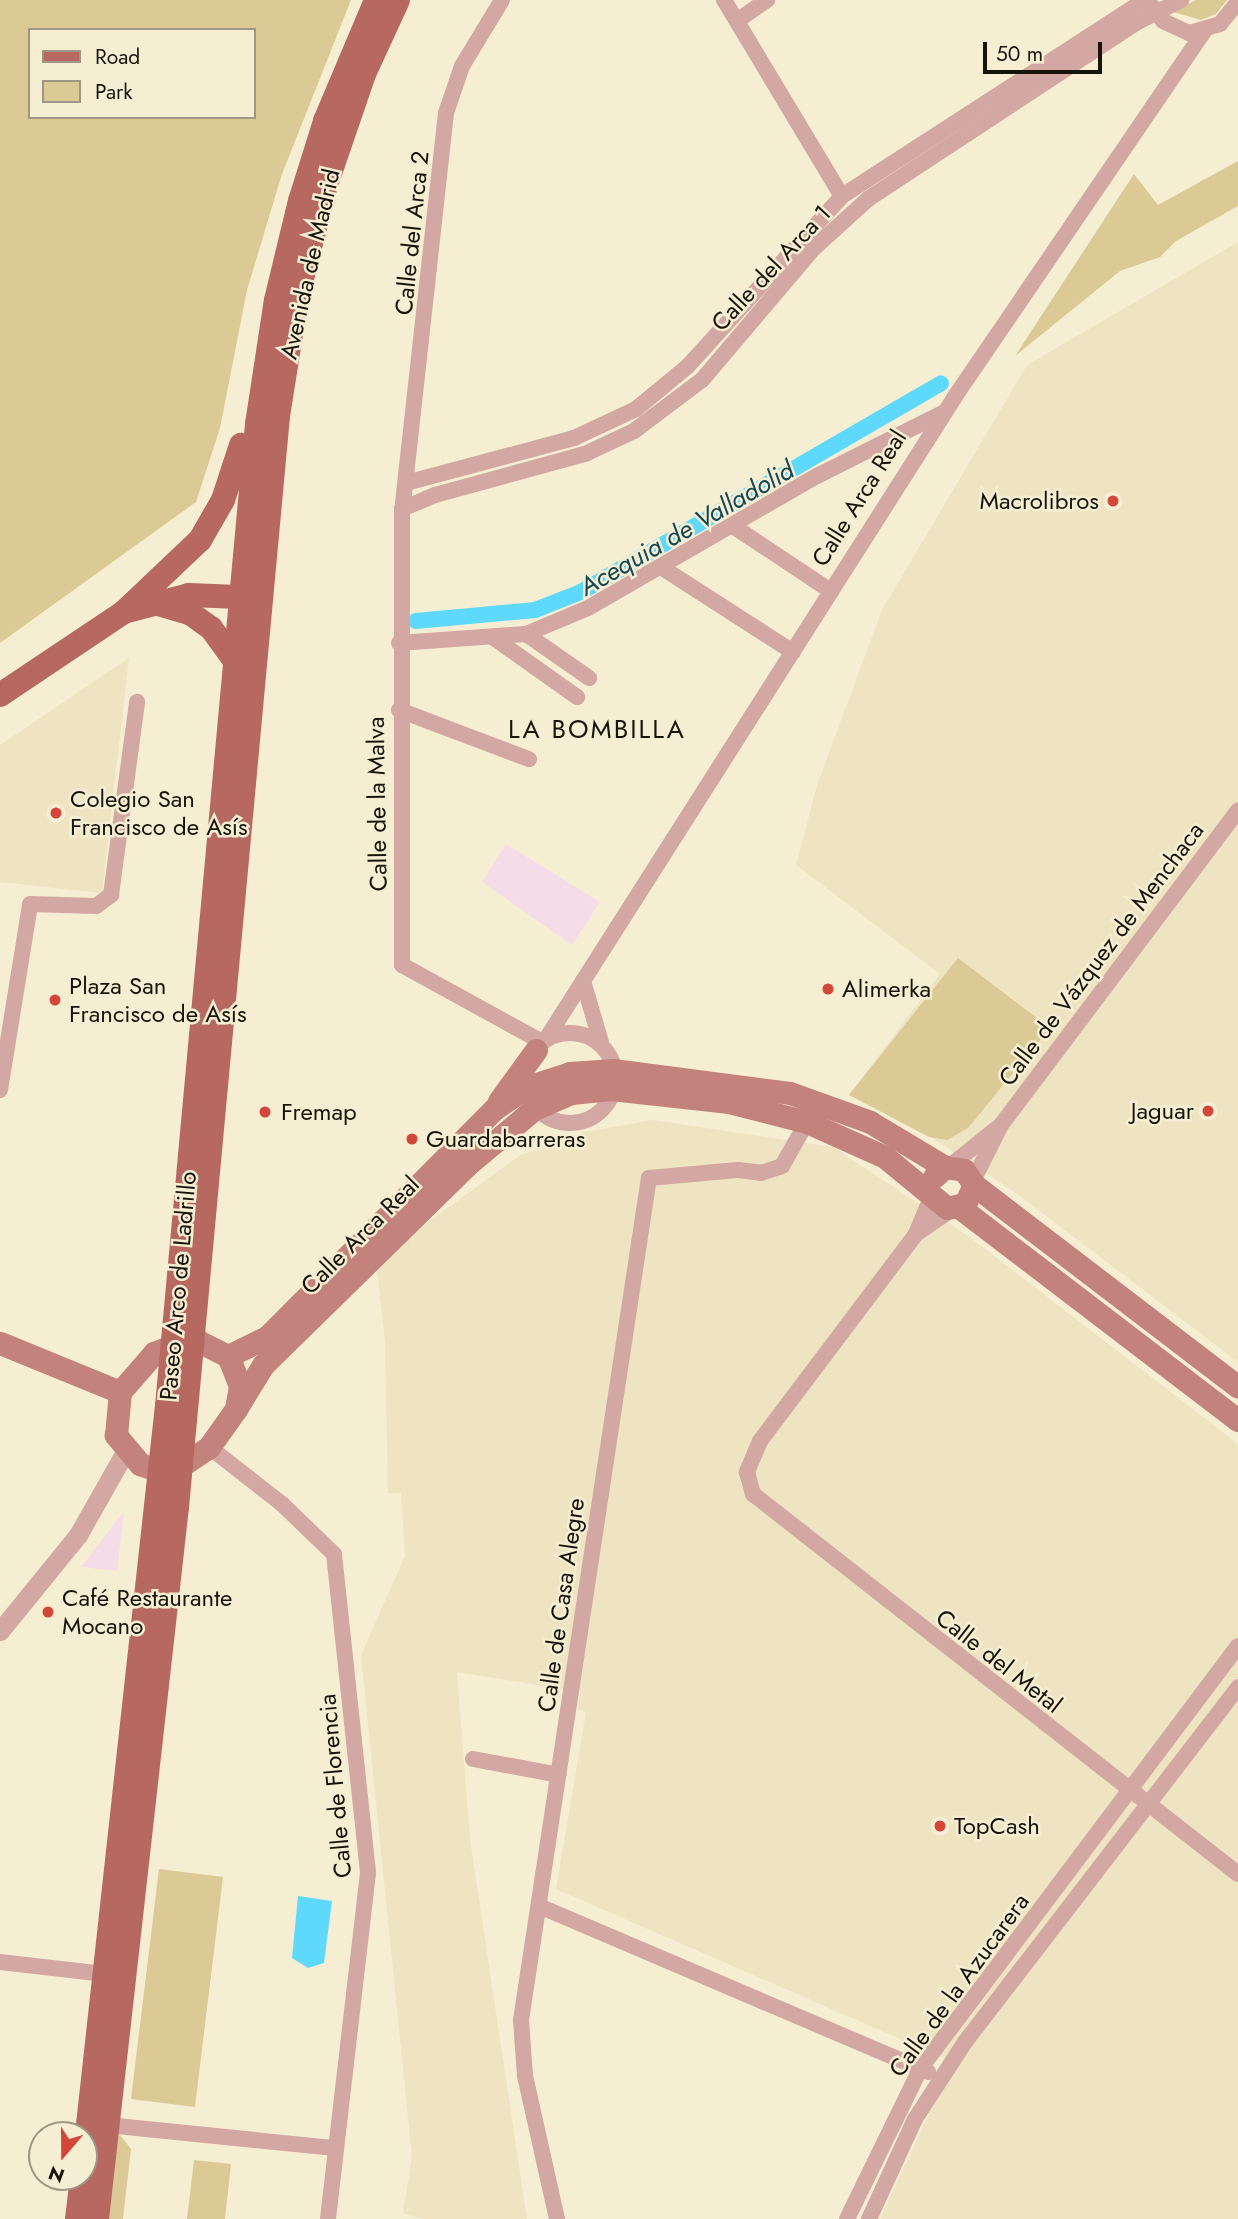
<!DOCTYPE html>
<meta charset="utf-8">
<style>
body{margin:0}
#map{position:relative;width:1238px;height:2219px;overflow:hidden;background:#f6eed3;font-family:Jost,sans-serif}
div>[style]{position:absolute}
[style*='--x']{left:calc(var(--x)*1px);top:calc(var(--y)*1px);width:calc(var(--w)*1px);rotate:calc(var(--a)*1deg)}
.commercial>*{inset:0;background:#f4dde8}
.built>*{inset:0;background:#eee4c1}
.green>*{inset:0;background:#dbca95}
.water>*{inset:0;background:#5fd9fb}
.canal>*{height:16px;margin:-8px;padding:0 8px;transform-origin:8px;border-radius:8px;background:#5fd9fb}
.minor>*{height:16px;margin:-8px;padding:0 8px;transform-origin:8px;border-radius:8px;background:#d3a7a2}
.minor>.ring{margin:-8px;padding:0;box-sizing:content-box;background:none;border:16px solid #d3a7a2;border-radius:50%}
.tertiary>*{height:19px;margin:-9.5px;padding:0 9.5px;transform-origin:9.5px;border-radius:9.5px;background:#d3a7a2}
.secondary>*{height:23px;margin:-11.5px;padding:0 11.5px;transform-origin:11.5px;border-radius:11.5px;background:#c3837c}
.primary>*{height:24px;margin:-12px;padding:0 12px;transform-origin:12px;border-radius:12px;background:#b66861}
.dots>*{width:19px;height:19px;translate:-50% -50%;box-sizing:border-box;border:4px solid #f6eed3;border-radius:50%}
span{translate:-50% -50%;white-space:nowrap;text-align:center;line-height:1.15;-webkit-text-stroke:5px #f6eed3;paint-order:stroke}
.street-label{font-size:24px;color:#17140a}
.poi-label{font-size:24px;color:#17140a}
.right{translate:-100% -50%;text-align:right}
.left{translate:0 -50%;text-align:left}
.water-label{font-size:26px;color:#124856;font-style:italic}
.neighbourhood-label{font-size:26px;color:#17140a;letter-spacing:2px}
.legend{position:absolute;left:28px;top:28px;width:228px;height:91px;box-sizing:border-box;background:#f6eed3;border:2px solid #9d9783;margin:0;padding:9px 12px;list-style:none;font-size:21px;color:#17140a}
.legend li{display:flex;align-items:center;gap:14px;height:35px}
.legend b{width:35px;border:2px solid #9d9783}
.north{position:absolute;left:28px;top:2121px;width:70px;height:70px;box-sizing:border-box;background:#f6eed3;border:2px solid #9d9783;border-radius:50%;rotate:200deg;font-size:19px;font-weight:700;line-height:28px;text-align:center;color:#17140a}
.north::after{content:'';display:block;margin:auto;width:24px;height:32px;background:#d44639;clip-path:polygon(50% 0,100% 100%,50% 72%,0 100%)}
.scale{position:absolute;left:983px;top:42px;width:119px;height:32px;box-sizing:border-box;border:4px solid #17140a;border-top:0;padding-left:9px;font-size:21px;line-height:24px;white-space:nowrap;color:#17140a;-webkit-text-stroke:5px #f6eed3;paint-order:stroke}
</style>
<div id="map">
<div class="commercial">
<i style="clip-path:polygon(506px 844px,600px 902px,572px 945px,482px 882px)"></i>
<i style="clip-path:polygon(124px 1512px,117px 1571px,81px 1567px,114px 1524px)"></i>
</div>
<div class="built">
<i style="clip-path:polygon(1238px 242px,1238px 1362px,1016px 1193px,932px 1138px,849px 1095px,940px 974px,796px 865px,817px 785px,882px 610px,1027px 365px)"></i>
<i style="clip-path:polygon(129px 658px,102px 893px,0 882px,0 745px)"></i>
<i style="clip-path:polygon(653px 1120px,833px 1147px,971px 1238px,1238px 1444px,1238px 2219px,880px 2219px,953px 2062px,556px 1889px,586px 1712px,578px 1709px,580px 1692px,457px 1672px,470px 1839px,527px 2219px,422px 2219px,403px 2213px,412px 2157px,361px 1655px,405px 1556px,401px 1493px,388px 1493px,385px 1341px,371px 1216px,406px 1181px,414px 1254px,413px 1233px,519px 1156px,584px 1132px)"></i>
</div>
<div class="green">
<i style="clip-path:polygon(evenodd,0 0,351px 0,282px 174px,247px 290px,220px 428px,196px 502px,0 643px,0 0,30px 30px,254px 30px,254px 117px,30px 117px,30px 30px)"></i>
<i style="clip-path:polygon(1196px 0,1227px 0,1216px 14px,1201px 20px,1173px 12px)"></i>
<i style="clip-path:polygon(1238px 161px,1238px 206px,1176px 241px,1160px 257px,1120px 271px,1015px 356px,1134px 174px,1158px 205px)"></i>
<i style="clip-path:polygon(958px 958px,1050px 1028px,968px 1128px,947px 1140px,929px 1137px,849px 1095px)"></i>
<i style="clip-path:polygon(159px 1869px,223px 1877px,195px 2107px,131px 2099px)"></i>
<i style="clip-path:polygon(120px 2135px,131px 2149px,123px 2219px,105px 2219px,115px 2136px)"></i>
<i style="clip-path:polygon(194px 2160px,231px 2164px,225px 2219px,187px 2219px)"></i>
</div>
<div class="water">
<i style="clip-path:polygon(298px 1896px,332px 1901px,324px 1963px,308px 1968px,292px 1958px)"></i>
</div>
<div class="canal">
<i style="--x:416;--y:621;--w:120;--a:-5.3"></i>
<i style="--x:535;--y:610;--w:49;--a:-21.4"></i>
<i style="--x:581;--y:592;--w:416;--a:-30.1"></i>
</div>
<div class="minor">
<i style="--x:502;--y:0;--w:77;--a:121.2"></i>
<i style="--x:462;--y:66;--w:50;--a:108.8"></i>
<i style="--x:446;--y:113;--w:398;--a:96.3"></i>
<i style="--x:402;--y:509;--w:456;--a:90"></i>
<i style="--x:402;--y:965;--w:160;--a:28.8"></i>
<i style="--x:724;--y:0;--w:229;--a:59"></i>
<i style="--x:1151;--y:5;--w:20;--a:53"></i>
<i style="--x:1163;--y:21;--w:29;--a:25"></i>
<i style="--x:1189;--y:33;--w:32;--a:-16"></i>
<i style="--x:1220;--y:24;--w:28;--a:-51"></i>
<i style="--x:737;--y:21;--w:37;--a:-35"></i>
<i style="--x:406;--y:483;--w:174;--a:-15"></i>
<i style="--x:574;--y:438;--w:68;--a:-25.1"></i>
<i style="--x:636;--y:409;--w:67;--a:-39.6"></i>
<i style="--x:688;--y:366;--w:229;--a:-47.8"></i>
<i style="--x:842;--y:196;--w:361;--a:-32.9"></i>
<i style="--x:402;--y:509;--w:36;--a:-23"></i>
<i style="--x:435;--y:495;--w:156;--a:-15.3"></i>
<i style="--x:585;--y:454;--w:54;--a:-25.1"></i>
<i style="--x:634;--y:431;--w:85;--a:-36.9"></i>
<i style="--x:702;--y:380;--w:173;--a:-49.7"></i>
<i style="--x:814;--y:248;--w:73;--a:-42.2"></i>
<i style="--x:868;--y:199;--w:321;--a:-33.3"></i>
<i style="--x:1136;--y:23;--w:51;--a:-27.1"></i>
<i style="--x:733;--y:526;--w:118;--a:33.6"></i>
<i style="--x:661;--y:567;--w:157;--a:32.8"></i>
<i style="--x:526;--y:634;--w:77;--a:34.9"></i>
<i style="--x:494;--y:638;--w:102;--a:35.4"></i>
<i style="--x:399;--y:643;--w:127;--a:-4.1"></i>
<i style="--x:526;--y:634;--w:67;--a:-22.8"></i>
<i style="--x:588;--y:608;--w:264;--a:-30"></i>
<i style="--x:817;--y:476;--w:143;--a:-26.6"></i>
<i style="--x:399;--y:710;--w:139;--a:20.7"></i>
<i style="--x:583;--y:981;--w:64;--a:73.6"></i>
<i class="ring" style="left:525px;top:1033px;width:74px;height:74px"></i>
<i style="--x:548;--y:1036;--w:760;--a:-57.52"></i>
<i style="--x:956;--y:395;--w:440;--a:-55.7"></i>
<i style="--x:0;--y:1090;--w:188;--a:-80.8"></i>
<i style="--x:30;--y:904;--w:66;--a:1.7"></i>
<i style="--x:96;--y:906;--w:19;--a:-36"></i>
<i style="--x:111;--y:895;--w:195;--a:-82.3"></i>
<i style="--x:950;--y:1166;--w:59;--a:-38.8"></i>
<i style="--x:973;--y:1181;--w:63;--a:-63.4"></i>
<i style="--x:1001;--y:1125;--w:394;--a:-53"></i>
<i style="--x:932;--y:1195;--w:42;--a:112.3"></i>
<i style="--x:916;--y:1234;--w:259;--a:127"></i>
<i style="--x:760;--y:1441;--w:34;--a:113"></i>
<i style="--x:747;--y:1472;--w:23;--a:75"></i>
<i style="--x:753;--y:1494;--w:616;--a:38.08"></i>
<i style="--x:916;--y:1234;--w:46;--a:-34.4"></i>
<i style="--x:209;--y:1447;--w:93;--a:38"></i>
<i style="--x:282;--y:1504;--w:72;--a:43.9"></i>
<i style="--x:334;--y:1554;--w:321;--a:83.9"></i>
<i style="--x:368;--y:1873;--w:348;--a:96.6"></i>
<i style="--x:473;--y:1759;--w:87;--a:10.5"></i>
<i style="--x:539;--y:1906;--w:423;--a:23.1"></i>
<i style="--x:0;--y:1962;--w:105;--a:6.6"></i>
<i style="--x:104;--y:1974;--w:8;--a:-50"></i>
<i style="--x:103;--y:2129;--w:6;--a:-45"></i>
<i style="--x:107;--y:2125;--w:229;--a:5.8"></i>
<i style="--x:557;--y:2219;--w:147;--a:-102.6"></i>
<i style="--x:525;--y:2076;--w:56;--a:-94.1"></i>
<i style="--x:521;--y:2020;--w:852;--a:-81.36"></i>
<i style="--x:649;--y:1178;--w:89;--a:-5.1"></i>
<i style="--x:738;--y:1170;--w:23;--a:7"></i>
<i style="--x:761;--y:1173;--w:22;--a:-18"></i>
<i style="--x:782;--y:1166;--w:51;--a:-60.4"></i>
<i style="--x:847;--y:2219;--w:167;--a:-64"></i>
<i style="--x:920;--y:2069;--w:529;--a:-53.07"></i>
<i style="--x:869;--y:2219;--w:110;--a:-65.3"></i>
<i style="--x:915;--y:2119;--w:92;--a:-57"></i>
<i style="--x:965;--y:2042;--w:448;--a:-52.4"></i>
</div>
<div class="tertiary">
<i style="--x:0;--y:1631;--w:124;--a:-50.9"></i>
<i style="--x:78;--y:1535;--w:95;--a:-60.5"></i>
</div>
<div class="secondary">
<i style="--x:499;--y:1101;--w:63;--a:-54"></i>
<i style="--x:934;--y:1177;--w:15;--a:-42"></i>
<i style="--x:945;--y:1167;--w:19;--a:9"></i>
<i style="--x:964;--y:1170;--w:18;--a:56"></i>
<i style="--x:974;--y:1185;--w:332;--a:37.4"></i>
<i style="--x:959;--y:1207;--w:351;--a:37.4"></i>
<i style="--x:192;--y:1338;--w:40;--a:26.6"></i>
<i style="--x:228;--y:1356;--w:32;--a:68"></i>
<i style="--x:240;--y:1386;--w:23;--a:100"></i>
<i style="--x:236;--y:1409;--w:47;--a:125.4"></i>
<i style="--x:209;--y:1447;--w:34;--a:146"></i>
<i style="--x:181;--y:1466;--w:21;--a:166"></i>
<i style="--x:161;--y:1471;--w:22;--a:-162"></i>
<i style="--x:140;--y:1464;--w:38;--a:-130"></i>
<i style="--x:116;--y:1435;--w:43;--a:-84.7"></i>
<i style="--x:120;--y:1392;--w:52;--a:-48.9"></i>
<i style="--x:154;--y:1353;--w:41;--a:-21.5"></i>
<i style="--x:0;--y:1343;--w:130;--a:22.2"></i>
<i style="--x:228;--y:1356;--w:43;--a:-26"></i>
<i style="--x:267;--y:1337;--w:322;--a:-45.1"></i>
<i style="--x:494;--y:1109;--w:40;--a:-34"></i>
<i style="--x:527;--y:1087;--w:45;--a:-18"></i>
<i style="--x:570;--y:1073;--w:43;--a:-4"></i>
<i style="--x:613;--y:1070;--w:178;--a:7.4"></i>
<i style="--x:790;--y:1093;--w:85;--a:19.9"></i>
<i style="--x:870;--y:1122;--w:87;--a:31"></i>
<i style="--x:236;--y:1409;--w:52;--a:-58.5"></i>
<i style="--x:263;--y:1365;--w:286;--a:-44.4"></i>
<i style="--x:467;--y:1165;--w:87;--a:-39.9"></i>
<i style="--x:534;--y:1109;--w:40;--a:-23.4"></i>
<i style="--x:571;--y:1093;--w:40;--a:-5.7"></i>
<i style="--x:611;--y:1089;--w:119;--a:6.3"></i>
<i style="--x:729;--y:1102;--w:81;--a:14.4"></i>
<i style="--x:807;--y:1122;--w:85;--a:24.2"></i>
<i style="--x:885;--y:1157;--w:80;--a:39.4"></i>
<i style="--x:947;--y:1208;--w:18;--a:-13"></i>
<i style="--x:965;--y:1204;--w:21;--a:-65"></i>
</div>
<div class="primary">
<i style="--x:158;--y:604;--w:33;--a:16"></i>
<i style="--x:190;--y:613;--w:26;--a:36"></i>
<i style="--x:211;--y:628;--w:37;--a:54"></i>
<i style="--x:124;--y:612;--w:67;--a:-14.7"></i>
<i style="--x:189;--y:595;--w:50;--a:2.3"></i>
<i style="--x:239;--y:597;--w:17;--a:-36"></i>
<i style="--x:0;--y:695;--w:149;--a:-33.8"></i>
<i style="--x:124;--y:612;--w:105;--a:-43.5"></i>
<i style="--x:200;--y:540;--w:46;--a:-60.1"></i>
<i style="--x:223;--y:500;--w:58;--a:-71.9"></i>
<i style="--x:84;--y:2161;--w:760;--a:-83.73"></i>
<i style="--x:167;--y:1406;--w:986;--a:-84.76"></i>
<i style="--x:257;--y:424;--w:125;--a:-81.3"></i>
<i style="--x:276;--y:300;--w:102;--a:-76.4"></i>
<i style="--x:300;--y:201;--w:84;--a:-72.6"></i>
<i style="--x:325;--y:121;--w:131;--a:-67.1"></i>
<i style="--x:77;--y:2219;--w:42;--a:-83.2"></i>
<i style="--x:97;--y:2219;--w:716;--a:-83.59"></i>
<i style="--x:177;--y:1507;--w:1096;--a:-84.71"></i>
<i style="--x:278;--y:416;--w:115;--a:-81"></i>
<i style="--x:296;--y:302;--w:121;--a:-75.6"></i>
<i style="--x:326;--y:185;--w:117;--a:-71.1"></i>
<i style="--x:364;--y:74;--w:81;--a:-65.3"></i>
</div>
<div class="dots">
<i style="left:1113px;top:501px;background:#d44639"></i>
<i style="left:56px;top:813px;background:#d44639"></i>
<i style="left:828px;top:989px;background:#d44639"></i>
<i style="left:55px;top:1000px;background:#d44639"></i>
<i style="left:1208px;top:1111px;background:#d44639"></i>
<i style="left:265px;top:1112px;background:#d44639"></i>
<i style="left:412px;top:1139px;background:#d44639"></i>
<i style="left:48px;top:1612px;background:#d44639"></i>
<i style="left:940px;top:1826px;background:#d44639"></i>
</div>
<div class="street-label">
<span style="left:412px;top:233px;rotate:-84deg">Calle del Arca 2</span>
<span style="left:310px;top:264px;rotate:-77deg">Avenida de Madrid</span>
<span style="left:771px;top:268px;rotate:-47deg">Calle del Arca 1</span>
<span style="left:859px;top:498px;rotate:-58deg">Calle Arca Real</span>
<span style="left:377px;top:804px;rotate:-91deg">Calle de la Malva</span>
<span style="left:1101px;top:954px;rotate:-53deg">Calle de Vázquez de Menchaca</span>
<span style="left:360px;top:1235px;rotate:-45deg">Calle Arca Real</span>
<span style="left:178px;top:1286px;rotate:-85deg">Paseo Arco de Ladrillo</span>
<span style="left:561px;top:1605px;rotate:-82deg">Calle de Casa Alegre</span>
<span style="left:999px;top:1661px;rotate:38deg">Calle del Metal</span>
<span style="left:335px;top:1786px;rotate:-95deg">Calle de Florencia</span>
<span style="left:959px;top:1985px;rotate:-54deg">Calle de la Azucarera</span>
</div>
<div class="poi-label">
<span class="right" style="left:1099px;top:501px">Macrolibros</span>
<span class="left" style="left:70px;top:813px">Colegio San<br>Francisco de Asís</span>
<span class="left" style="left:69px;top:1000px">Plaza San<br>Francisco de Asís</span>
<span class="left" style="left:842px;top:989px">Alimerka</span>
<span class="right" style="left:1194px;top:1111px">Jaguar</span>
<span class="left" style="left:281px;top:1112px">Fremap</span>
<span class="left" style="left:426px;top:1139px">Guardabarreras</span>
<span class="left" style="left:62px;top:1612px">Café Restaurante<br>Mocano</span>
<span class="left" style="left:954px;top:1826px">TopCash</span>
</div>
<div class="water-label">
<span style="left:687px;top:529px;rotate:-30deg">Acequia de Valladolid</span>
</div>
<div class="neighbourhood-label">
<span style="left:597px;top:730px">LA BOMBILLA</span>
</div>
<ul class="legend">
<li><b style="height:9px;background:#b66861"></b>Road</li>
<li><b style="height:19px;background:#dbca95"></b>Park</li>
</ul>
<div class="north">N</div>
<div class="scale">50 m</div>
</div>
